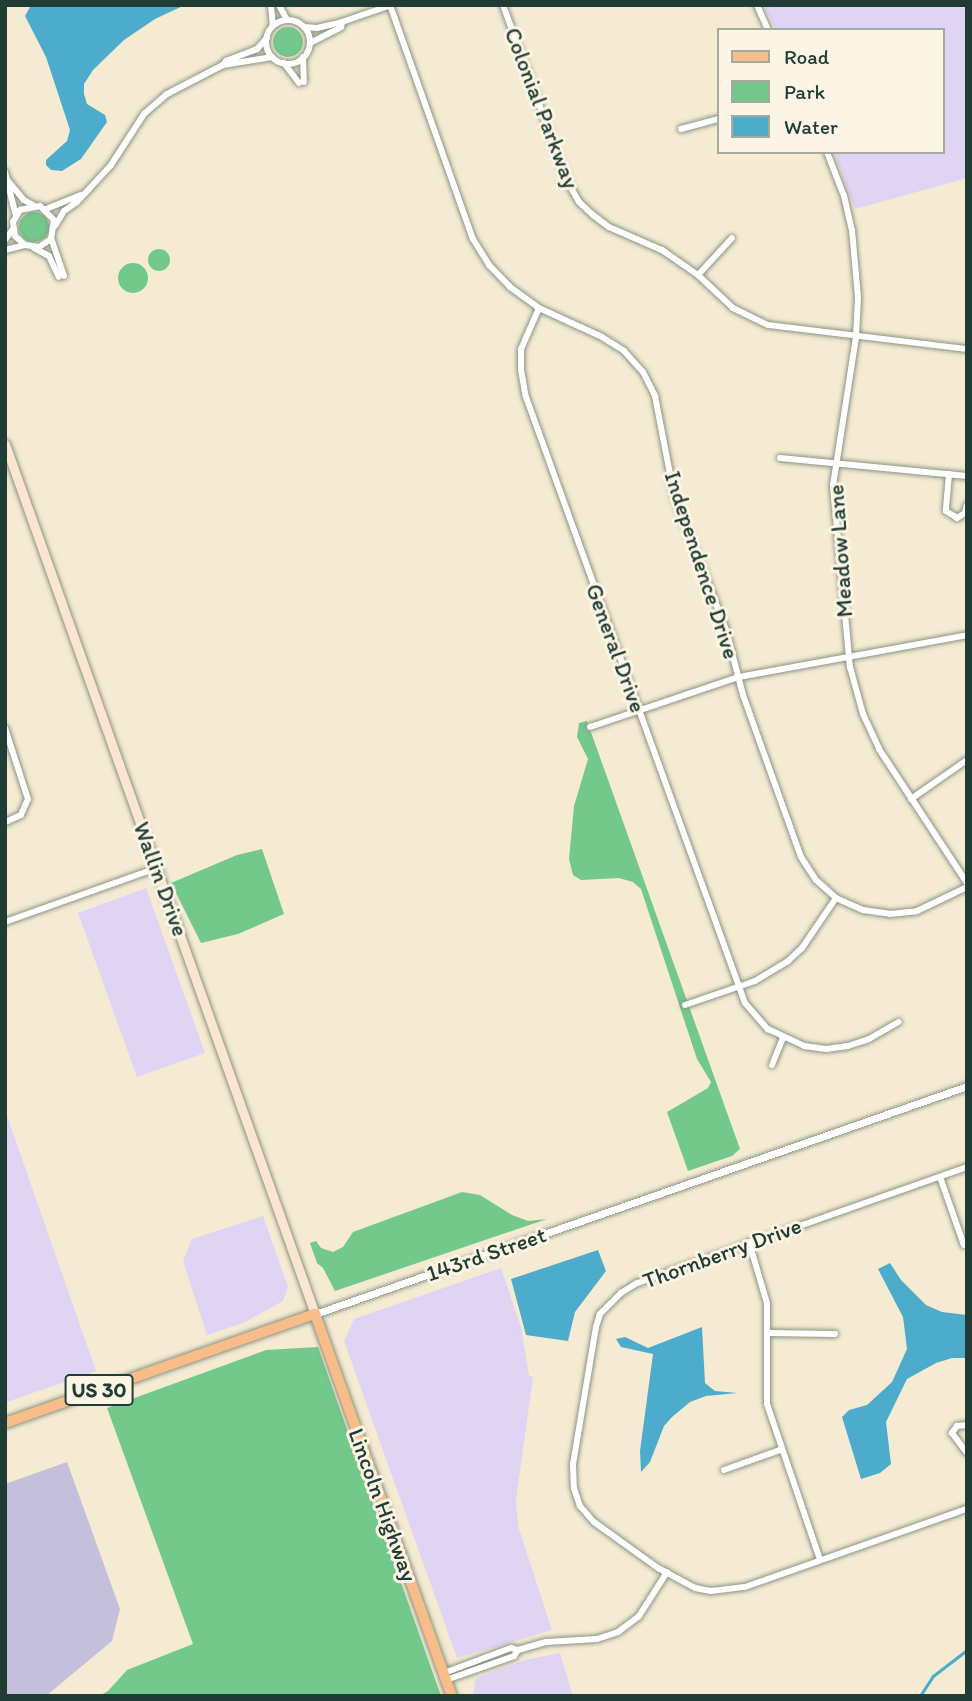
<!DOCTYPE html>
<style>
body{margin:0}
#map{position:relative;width:972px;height:1701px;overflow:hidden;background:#f5ebd3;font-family:Itim,sans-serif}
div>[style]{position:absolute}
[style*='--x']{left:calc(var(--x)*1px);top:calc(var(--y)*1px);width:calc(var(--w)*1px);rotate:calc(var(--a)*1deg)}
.built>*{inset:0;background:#e0d4f4}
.industrial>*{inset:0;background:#c4c0db}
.green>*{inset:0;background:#73c88b}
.round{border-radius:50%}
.water>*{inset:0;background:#4daccb}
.stream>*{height:2.5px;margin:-1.25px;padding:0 1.25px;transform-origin:1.25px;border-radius:1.25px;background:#4daccb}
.roads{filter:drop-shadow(0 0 2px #8a9484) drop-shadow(0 0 2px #8a9484)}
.minor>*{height:6px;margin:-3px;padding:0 3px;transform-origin:3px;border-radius:3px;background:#fff}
.minor>.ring{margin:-3px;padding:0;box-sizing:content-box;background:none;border:6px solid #fff;border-radius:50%}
.tertiary>*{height:7px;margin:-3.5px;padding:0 3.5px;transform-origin:3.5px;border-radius:3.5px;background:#fff}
.secondary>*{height:9px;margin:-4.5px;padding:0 4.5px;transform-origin:4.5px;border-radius:4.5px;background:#fce5d0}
.primary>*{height:10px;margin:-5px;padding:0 5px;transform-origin:5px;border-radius:5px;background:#f8bd89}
span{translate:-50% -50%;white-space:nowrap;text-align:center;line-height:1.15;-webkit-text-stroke:6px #fcf5e5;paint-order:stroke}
.shield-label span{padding:2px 5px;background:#fcf5e5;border:2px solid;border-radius:5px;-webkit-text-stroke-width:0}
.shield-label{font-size:21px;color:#1f3d34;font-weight:700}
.street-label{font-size:23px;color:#1f3d34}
.frame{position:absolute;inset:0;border:7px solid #1f3d34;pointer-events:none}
.legend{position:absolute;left:717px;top:28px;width:228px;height:126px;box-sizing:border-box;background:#fcf5e5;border:2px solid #a4ab9e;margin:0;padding:9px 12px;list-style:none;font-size:21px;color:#1f3d34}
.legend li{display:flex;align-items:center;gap:14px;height:35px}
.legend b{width:35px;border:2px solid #a4ab9e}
</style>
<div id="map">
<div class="built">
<i style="clip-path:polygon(764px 5px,967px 5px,967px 178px,855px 209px,834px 152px,942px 152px,942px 30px,776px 30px)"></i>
<i style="clip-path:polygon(146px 888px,205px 1053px,137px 1077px,78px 913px)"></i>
<i style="clip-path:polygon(5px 1110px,96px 1371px,7px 1402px,5px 1398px)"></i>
<i style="clip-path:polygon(263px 1216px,288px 1287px,283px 1301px,243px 1323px,207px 1335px,183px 1261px,192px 1239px)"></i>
<i style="clip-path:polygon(501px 1268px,521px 1327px,529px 1376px,533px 1377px,516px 1500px,518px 1526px,552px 1630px,457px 1658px,344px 1341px,354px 1319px)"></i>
<i style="clip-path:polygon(560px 1653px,573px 1696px,473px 1696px,476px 1678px,525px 1660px)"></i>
</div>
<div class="industrial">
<i style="clip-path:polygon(67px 1462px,120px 1609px,112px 1641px,46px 1696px,5px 1696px,5px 1484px)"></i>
</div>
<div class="green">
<i class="round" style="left:273px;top:27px;width:30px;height:30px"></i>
<i class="round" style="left:19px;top:212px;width:30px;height:30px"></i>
<i class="round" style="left:148px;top:249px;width:22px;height:22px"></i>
<i class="round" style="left:118px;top:263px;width:30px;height:30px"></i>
<i style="clip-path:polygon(587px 721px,740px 1149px,732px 1156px,688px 1171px,667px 1112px,708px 1088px,711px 1082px,697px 1059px,641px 889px,633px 882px,619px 878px,581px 880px,573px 875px,569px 859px,574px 806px,588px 759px,577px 737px,579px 723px)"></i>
<i style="clip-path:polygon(262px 849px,284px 914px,238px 934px,201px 943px,171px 883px,237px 855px)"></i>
<i style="clip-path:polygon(462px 1192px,480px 1195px,512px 1215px,528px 1221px,547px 1219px,335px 1291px,323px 1268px,317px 1263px,310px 1243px,316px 1241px,321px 1248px,333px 1252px,343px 1247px,353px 1232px)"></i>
<i style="clip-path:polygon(318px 1347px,441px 1696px,99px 1696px,108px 1691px,127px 1670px,193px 1644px,107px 1408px,266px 1350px)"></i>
</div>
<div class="water">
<i style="clip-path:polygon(35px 5px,185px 5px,155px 19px,124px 40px,93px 70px,84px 84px,84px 94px,87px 104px,105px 115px,107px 122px,81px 159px,62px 171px,51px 170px,46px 165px,46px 160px,67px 141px,70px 130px,46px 57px,25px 16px,30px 7px)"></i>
<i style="clip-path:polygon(598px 1250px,606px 1271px,575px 1312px,568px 1341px,526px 1335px,511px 1279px)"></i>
<i style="clip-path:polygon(890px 1263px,901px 1280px,926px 1305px,942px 1312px,967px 1315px,967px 1358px,952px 1358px,936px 1363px,907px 1379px,886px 1422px,891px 1464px,880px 1473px,861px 1479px,842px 1417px,849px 1410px,867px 1405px,892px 1382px,907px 1349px,903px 1317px,878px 1269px)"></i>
<i style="clip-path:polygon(702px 1327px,705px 1383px,715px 1391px,737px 1393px,706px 1396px,690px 1402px,672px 1417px,664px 1426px,650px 1462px,641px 1472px,640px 1451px,653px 1354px,621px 1347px,616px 1339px,625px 1337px,648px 1348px)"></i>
</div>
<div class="stream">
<i style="--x:920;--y:1696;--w:24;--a:-57"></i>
<i style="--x:933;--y:1676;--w:43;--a:-37.4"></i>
</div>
<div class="roads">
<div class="minor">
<i style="--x:271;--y:5;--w:21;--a:85"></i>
<i style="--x:279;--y:5;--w:17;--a:62"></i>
<i style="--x:390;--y:5;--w:248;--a:70.5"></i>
<i style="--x:473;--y:239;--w:31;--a:58"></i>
<i style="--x:489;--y:265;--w:30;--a:46"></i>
<i style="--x:510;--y:287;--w:36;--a:36"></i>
<i style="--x:539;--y:308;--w:69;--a:24.7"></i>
<i style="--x:602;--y:337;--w:26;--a:32"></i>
<i style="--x:624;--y:351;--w:28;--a:48"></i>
<i style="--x:643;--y:372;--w:27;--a:63"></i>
<i style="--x:655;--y:396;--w:101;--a:79.1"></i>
<i style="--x:674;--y:495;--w:145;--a:68.9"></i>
<i style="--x:726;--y:630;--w:67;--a:75.3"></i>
<i style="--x:743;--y:695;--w:172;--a:70.3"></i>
<i style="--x:801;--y:857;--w:27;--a:57"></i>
<i style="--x:816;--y:880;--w:27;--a:42"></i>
<i style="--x:836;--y:898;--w:30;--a:24"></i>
<i style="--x:863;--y:910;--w:27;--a:8"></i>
<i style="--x:890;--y:914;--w:27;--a:-6"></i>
<i style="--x:917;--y:911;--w:55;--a:-25.6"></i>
<i style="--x:503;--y:5;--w:187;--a:70"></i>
<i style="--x:567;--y:181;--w:24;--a:60"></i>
<i style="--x:579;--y:202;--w:19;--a:43"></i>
<i style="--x:593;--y:215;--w:20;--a:37"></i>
<i style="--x:609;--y:227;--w:58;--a:23.5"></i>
<i style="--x:662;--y:250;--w:44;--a:34.8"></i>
<i style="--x:698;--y:275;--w:48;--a:43.3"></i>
<i style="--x:733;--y:308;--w:39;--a:26"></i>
<i style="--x:768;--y:325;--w:200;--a:6.9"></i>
<i style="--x:757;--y:5;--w:27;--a:66"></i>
<i class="ring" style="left:266px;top:20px;width:38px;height:38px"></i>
<i style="--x:304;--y:27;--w:13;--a:4"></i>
<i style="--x:317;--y:28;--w:26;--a:-13"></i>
<i style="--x:342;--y:22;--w:52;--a:-19.1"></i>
<i style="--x:310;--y:43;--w:35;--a:-27"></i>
<i style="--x:341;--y:27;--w:5;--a:-79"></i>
<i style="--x:303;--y:57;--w:25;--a:88"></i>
<i style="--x:284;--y:63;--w:25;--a:53"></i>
<i style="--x:223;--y:65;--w:50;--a:-9.3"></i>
<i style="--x:681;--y:129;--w:38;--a:-15"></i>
<i style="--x:827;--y:152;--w:47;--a:68.9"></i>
<i style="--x:844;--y:196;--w:35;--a:77"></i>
<i style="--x:852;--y:230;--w:67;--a:84.9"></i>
<i style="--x:858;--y:297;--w:40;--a:92.9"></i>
<i style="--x:856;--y:337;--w:150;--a:98.8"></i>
<i style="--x:833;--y:485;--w:183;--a:84.7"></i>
<i style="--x:850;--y:667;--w:49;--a:74.5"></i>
<i style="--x:863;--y:714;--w:38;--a:65"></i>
<i style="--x:879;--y:749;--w:160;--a:56.7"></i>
<i style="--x:5;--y:172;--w:45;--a:76"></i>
<i style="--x:8;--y:181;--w:25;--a:50"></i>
<i style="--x:24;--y:200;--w:10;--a:29"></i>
<i style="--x:46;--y:209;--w:38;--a:-22"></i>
<i style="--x:55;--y:226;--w:17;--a:-59"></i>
<i style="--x:64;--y:211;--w:16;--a:-35"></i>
<i style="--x:77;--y:202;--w:50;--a:-47.4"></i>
<i style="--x:111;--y:165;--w:61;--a:-57.1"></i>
<i style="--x:144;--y:114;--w:30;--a:-41"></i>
<i style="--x:167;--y:94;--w:63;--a:-27.4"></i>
<i style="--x:223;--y:65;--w:5;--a:-53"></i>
<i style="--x:226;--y:61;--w:33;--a:-21"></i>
<i style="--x:257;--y:49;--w:15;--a:-48"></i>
<i style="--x:51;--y:238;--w:40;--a:71.1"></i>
<i style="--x:5;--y:240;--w:14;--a:-54"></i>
<i style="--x:34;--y:248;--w:17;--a:28"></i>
<i style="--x:49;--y:256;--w:23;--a:65"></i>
<i style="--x:5;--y:250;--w:21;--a:-14"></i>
<i style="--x:25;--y:245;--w:14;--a:8"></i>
<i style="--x:39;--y:247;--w:14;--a:-34"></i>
<i style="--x:51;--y:239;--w:19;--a:-81"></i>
<i style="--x:54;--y:220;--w:20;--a:-135"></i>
<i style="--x:40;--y:206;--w:20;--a:169"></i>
<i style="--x:20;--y:210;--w:14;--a:120"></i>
<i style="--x:13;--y:222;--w:14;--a:82"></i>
<i style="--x:15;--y:236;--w:13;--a:42"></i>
<i style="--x:698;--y:275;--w:50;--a:-47.4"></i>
<i style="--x:539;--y:308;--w:45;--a:113.7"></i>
<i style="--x:521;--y:349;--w:21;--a:90"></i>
<i style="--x:521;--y:370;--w:27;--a:80"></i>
<i style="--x:526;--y:397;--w:644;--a:70.13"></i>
<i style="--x:745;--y:1003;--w:35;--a:49"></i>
<i style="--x:768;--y:1029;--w:40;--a:25"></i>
<i style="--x:804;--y:1046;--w:22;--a:8"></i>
<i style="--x:826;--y:1049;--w:22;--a:-8"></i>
<i style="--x:848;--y:1046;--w:22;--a:-18"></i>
<i style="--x:869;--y:1039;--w:34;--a:-30"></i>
<i style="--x:780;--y:458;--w:188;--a:5.5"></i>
<i style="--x:949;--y:474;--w:37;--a:95"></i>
<i style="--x:946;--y:511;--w:13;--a:32"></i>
<i style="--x:957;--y:518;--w:9;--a:-32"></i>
<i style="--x:965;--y:513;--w:8;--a:-76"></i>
<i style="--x:590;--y:727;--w:157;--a:-18.6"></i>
<i style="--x:739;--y:677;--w:232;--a:-10.4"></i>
<i style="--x:5;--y:728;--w:75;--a:72.1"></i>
<i style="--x:28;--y:799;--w:17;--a:114"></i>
<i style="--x:21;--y:815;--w:17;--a:156"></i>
<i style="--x:911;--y:799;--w:68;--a:-34.9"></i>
<i style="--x:5;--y:922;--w:161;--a:-19.6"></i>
<i style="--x:685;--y:1005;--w:74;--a:-18.9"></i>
<i style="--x:755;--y:981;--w:39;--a:-31"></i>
<i style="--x:788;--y:961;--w:19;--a:-43"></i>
<i style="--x:802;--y:948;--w:60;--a:-55.8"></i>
<i style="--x:772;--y:1065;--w:29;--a:-68"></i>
<i style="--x:967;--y:1167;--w:350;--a:160.6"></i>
<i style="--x:637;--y:1283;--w:19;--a:148"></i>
<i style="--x:621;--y:1293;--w:30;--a:135"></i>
<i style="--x:600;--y:1314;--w:14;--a:107"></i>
<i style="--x:596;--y:1327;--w:139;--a:99.5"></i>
<i style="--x:573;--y:1464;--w:24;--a:88"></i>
<i style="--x:574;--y:1488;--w:19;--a:72"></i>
<i style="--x:580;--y:1506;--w:21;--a:49"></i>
<i style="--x:594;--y:1522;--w:79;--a:35.7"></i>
<i style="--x:658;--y:1568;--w:42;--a:28.4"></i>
<i style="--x:695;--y:1588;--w:16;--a:11"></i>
<i style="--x:711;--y:1591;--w:34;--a:-7"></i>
<i style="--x:745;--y:1587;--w:235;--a:-19.4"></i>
<i style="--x:940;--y:1177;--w:72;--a:70.6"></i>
<i style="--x:749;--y:1242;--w:64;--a:73.6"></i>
<i style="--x:767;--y:1303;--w:101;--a:90"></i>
<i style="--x:767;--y:1404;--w:165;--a:71.2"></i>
<i style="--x:769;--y:1333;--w:66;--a:0.9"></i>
<i style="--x:967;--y:1425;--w:10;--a:174"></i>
<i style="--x:957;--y:1426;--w:9;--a:126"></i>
<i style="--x:952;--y:1433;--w:25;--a:53"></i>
<i style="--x:724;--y:1470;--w:59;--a:-19.7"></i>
<i style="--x:444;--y:1673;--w:72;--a:-20.5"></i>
<i style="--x:511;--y:1648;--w:7;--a:16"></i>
<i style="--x:518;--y:1650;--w:29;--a:-16"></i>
<i style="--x:546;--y:1642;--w:51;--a:-3.4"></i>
<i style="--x:597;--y:1639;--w:22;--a:-18"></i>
<i style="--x:618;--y:1632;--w:26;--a:-37"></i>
<i style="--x:639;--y:1616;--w:52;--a:-57.5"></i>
<i style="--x:446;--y:1680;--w:72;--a:-19.4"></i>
<i style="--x:514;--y:1656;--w:7;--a:-56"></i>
</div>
<div class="tertiary">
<i style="--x:315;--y:1314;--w:691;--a:-19.27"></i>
</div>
<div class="secondary">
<i style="--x:5;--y:444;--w:924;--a:70.39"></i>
</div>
<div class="primary">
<i style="--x:5;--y:1423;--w:329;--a:-19.4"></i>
<i style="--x:315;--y:1314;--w:406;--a:70.3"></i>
</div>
</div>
<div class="shield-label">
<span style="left:99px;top:1390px">US 30</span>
</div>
<div class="street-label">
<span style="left:542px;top:108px;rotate:69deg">Colonial Parkway</span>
<span style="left:840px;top:551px;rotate:-94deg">Meadow Lane</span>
<span style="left:702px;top:565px;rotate:72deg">Independence Drive</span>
<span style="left:616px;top:648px;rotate:70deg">General Drive</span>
<span style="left:161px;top:879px;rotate:70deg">Wallin Drive</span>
<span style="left:722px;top:1253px;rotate:-20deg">Thornberry Drive</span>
<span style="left:486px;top:1254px;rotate:-19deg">143rd Street</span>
<span style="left:383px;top:1505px;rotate:70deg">Lincoln Highway</span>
</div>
<div class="frame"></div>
<ul class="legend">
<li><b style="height:9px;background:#f8bd89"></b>Road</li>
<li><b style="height:19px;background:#73c88b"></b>Park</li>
<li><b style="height:19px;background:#4daccb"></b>Water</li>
</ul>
</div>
